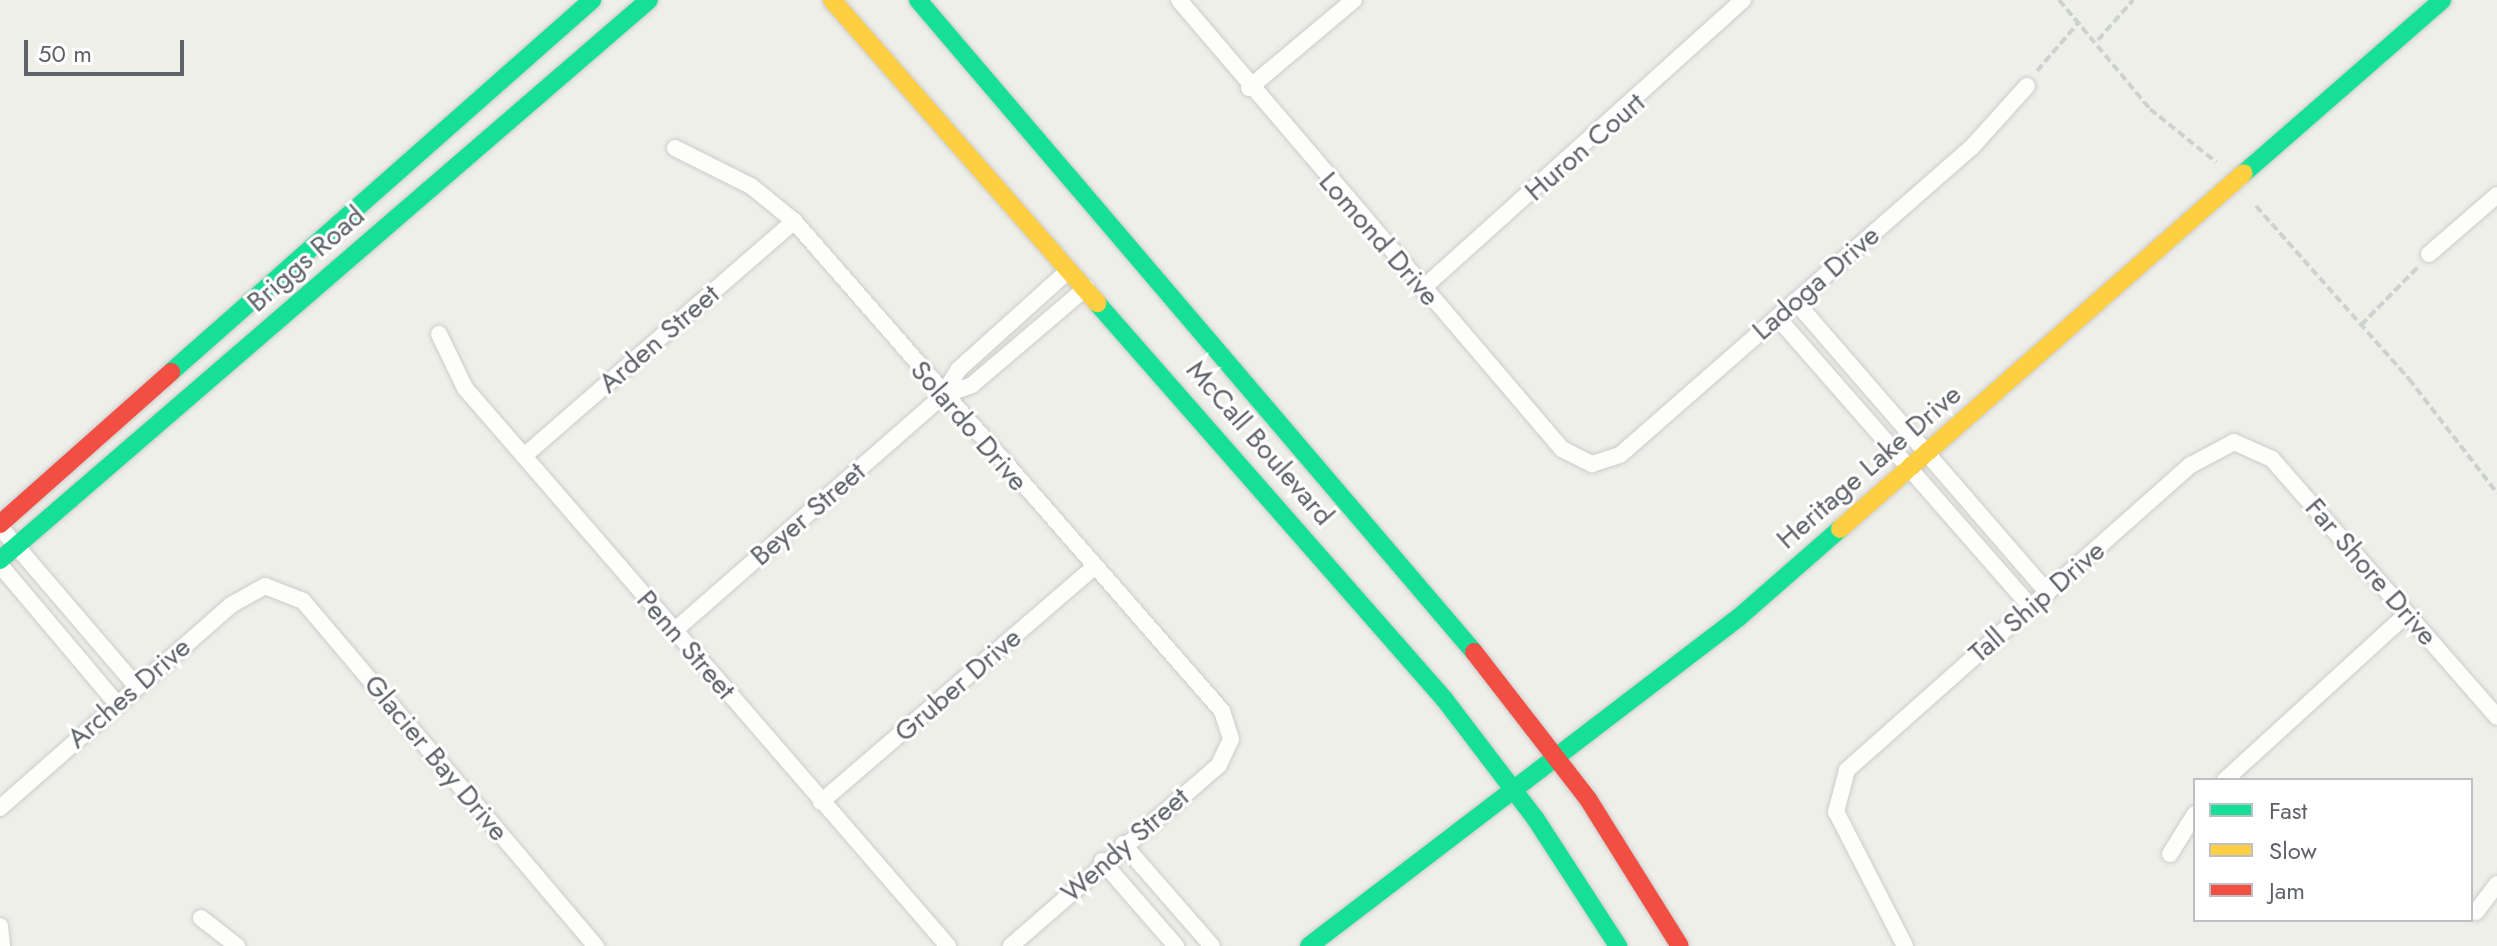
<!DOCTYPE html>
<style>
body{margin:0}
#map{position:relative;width:2497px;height:946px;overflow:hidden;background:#efefea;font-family:Jost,sans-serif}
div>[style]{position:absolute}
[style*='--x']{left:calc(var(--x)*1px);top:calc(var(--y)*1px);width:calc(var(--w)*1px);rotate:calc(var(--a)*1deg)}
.path>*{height:4px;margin-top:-2px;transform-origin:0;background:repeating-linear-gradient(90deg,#cdd1cf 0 8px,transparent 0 12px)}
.roads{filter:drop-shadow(0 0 2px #cbcbcb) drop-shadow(0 0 2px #cbcbcb)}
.street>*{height:16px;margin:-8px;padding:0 8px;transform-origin:8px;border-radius:8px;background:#fdfdfc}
.fast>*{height:18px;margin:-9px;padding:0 9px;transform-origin:9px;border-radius:9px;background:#16e098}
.slow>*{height:18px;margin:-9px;padding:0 9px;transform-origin:9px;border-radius:9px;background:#ffcf43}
.jam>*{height:18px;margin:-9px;padding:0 9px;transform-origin:9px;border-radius:9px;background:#f24e42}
span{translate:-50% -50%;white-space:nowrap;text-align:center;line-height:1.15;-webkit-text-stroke:6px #fff;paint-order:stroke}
.street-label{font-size:28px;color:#5f6268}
.legend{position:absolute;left:2193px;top:778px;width:280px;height:144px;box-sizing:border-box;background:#fff;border:2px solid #bfc0c3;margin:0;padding:10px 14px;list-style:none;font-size:24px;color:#5f6268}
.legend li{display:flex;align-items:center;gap:16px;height:40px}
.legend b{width:40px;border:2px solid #bfc0c3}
.scale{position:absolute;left:24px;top:40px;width:160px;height:36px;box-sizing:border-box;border:4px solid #5f6268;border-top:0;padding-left:10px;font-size:24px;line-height:28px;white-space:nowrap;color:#5f6268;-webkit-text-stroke:6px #fff;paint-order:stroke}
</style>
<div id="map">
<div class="path">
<i style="--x:2059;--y:0;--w:142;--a:50.1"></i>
<i style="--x:2150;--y:109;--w:85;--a:38.8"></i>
<i style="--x:2098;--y:40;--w:53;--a:-48.8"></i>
<i style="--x:2037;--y:71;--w:65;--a:-49.4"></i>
<i style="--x:2256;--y:206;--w:231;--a:48.5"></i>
<i style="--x:2409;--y:379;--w:144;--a:52.3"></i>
<i style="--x:2361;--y:325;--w:81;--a:-45.5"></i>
</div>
<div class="roads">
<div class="street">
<i style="--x:1179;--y:0;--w:590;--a:49.54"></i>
<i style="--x:1562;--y:449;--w:34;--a:27"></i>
<i style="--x:1592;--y:464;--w:29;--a:-18"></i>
<i style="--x:1620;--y:455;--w:468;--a:-41.2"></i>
<i style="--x:1972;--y:147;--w:82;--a:-48"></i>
<i style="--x:1249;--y:88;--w:137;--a:-40"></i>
<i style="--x:675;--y:148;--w:85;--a:26.6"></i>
<i style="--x:751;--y:186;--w:55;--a:39.1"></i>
<i style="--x:794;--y:221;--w:651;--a:48.86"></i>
<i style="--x:1222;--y:711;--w:29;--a:72"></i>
<i style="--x:1231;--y:739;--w:29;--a:115"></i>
<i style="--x:1219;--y:765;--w:276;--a:139"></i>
<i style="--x:2429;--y:254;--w:90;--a:-40.9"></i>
<i style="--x:1422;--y:289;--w:432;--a:-42"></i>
<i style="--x:1795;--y:301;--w:386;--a:49.1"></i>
<i style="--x:1777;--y:317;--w:386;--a:48.8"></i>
<i style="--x:439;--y:334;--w:60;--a:64.3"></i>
<i style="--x:465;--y:388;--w:738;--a:49.12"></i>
<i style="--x:942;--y:396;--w:32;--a:-20"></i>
<i style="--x:972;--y:385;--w:150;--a:-40.4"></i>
<i style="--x:524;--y:456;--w:358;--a:-41"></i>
<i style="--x:0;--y:527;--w:211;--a:49.4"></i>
<i style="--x:0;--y:565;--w:182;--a:49.9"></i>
<i style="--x:674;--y:631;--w:356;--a:-41.2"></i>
<i style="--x:942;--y:396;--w:31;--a:-58"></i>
<i style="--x:958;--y:370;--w:149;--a:-42"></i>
<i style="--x:2225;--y:780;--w:246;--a:-42.4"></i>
<i style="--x:821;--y:802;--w:360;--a:-40.7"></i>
<i style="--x:0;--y:808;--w:308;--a:-41.3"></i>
<i style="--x:231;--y:605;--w:39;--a:-29"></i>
<i style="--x:265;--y:586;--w:41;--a:21.5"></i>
<i style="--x:303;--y:601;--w:453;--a:49.7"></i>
<i style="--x:1123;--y:844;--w:135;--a:48.9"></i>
<i style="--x:2170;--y:854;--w:47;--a:-58"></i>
<i style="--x:1102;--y:861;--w:113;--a:49"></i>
<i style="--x:2476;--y:912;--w:35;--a:-53"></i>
<i style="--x:201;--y:918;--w:46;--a:37.9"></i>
<i style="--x:0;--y:926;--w:20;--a:84"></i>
<i style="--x:1905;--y:946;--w:151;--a:-117.2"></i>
<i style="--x:1836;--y:812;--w:43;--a:-75.3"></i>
<i style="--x:1847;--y:770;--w:460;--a:-41.6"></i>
<i style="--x:2191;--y:465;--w:49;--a:-28.1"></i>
<i style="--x:2234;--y:442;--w:42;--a:24.1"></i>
<i style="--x:2272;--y:459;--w:342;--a:48.9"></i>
</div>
<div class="fast">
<i style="--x:918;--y:0;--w:857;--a:49.54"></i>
<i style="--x:2244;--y:173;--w:263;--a:-41.1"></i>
<i style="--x:1097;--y:303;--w:528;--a:48.76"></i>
<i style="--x:1445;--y:700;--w:148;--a:52.7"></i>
<i style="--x:1535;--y:818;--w:153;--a:57"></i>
<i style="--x:171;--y:372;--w:562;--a:-41.46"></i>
<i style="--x:0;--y:560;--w:857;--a:-40.79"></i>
<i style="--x:1309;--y:946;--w:540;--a:-37.4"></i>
<i style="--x:1738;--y:618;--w:135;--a:-41.1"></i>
</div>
<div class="slow">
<i style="--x:832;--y:0;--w:403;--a:48.8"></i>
<i style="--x:1840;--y:529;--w:538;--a:-41.39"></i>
</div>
<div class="jam">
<i style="--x:0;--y:524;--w:229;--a:-41.6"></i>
<i style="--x:1474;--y:652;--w:186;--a:52.2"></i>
<i style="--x:1588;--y:799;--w:173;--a:58"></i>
</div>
</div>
<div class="street-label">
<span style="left:1585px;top:147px;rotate:-41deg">Huron Court</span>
<span style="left:1379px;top:239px;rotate:49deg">Lomond Drive</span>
<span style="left:306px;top:259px;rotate:-41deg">Briggs Road</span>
<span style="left:1816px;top:283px;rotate:-41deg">Ladoga Drive</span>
<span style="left:659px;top:339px;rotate:-41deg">Arden Street</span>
<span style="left:969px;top:426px;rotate:49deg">Solardo Drive</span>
<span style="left:1260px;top:443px;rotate:49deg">McCall Boulevard</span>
<span style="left:1869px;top:467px;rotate:-41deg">Heritage Lake Drive</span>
<span style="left:808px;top:514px;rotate:-41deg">Beyer Street</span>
<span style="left:2371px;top:572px;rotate:49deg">Far Shore Drive</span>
<span style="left:2037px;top:602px;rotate:-41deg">Tall Ship Drive</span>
<span style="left:686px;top:645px;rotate:49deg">Penn Street</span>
<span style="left:958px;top:685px;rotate:-41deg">Gruber Drive</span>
<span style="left:129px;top:693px;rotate:-41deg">Arches Drive</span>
<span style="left:436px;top:758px;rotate:50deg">Glacier Bay Drive</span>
<span style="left:1125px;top:845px;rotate:-41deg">Wendy Street</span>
</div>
<ul class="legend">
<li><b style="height:10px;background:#16e098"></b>Fast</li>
<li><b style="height:10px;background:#ffcf43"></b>Slow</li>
<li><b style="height:10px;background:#f24e42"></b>Jam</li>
</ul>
<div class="scale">50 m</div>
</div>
